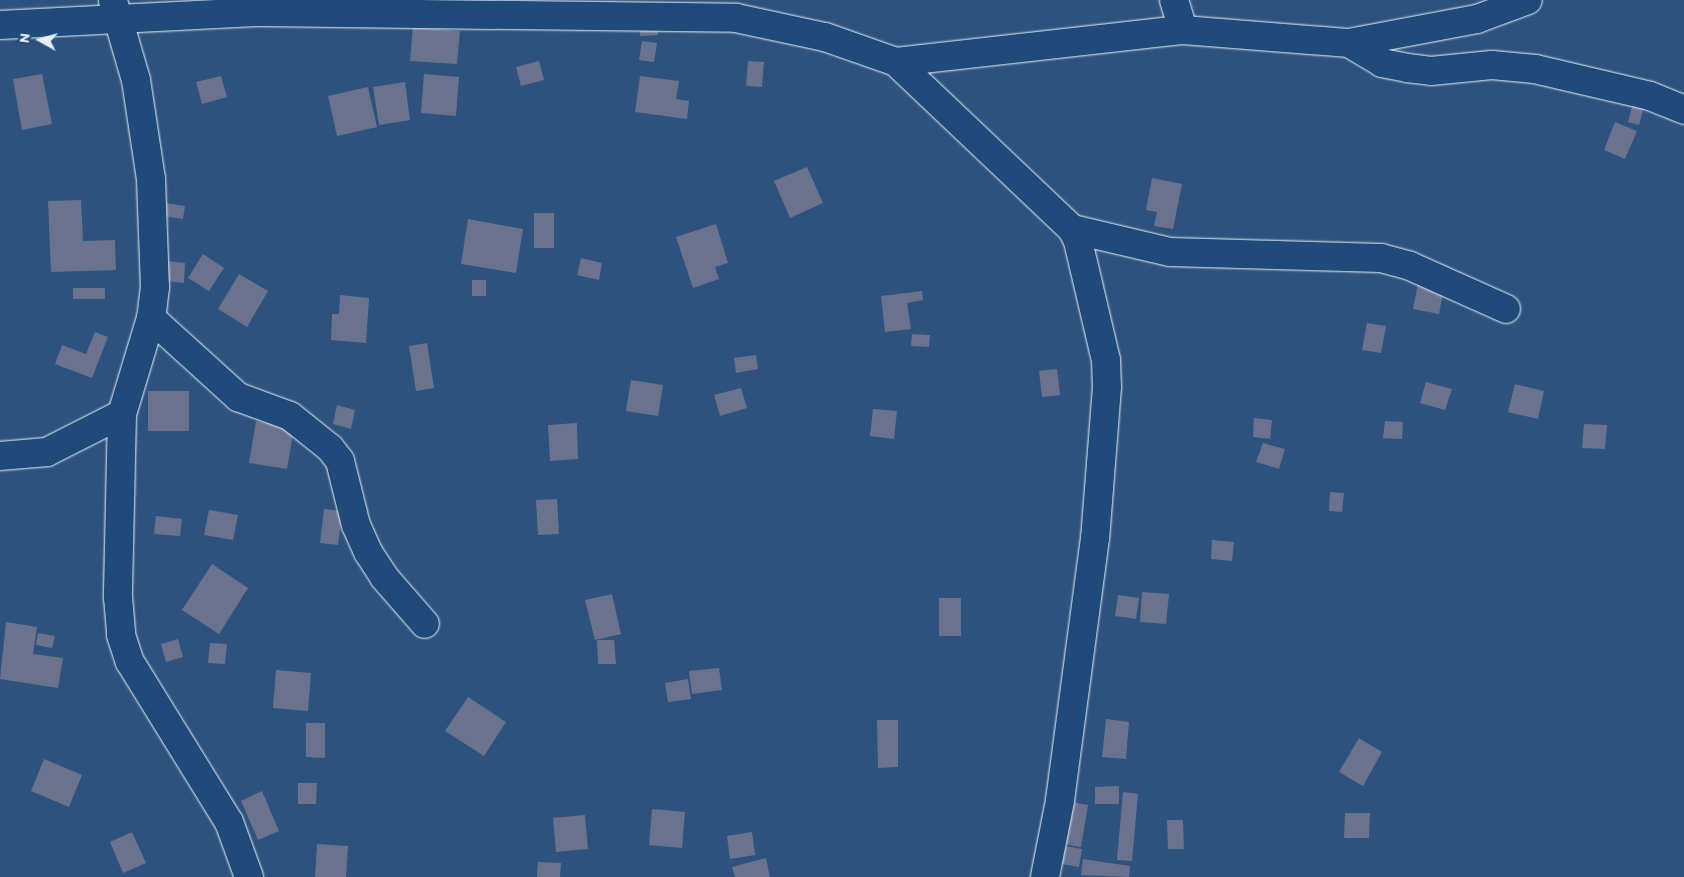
<!DOCTYPE html>
<style>
body{margin:0}
#map{position:relative;width:1684px;height:877px;overflow:hidden;background:#2e527e;font-family:Itim,sans-serif}
div>[style]{position:absolute}
[style*='--x']{left:calc(var(--x)*1px);top:calc(var(--y)*1px);width:calc(var(--w)*1px);rotate:calc(var(--a)*1deg)}
.building>*{inset:0;background:#6b728e}
.roads{filter:drop-shadow(0 0 1px #e8f1f8) drop-shadow(0 0 1px #e8f1f8)}
.minor>*{height:28px;margin:-14px;padding:0 14px;transform-origin:14px;border-radius:14px;background:#1f4a7a}
span{translate:-50% -50%;white-space:nowrap;text-align:center;line-height:1.15;-webkit-text-stroke:4px #1f4a7a;paint-order:stroke}
.north{position:absolute;left:15px;top:15px;width:50px;height:50px;-webkit-text-stroke:4px #1f4a7a;paint-order:stroke;rotate:277deg;font-size:14px;font-weight:700;line-height:20px;text-align:center;color:#e8f1f8}
.north::after{content:'';display:block;margin:auto;width:18px;height:22px;background:#e8f1f8;clip-path:polygon(50% 0,100% 100%,50% 72%,0 100%)}
</style>
<div id="map">
<div class="building">
<i style="clip-path:polygon(640px 20px,658px 20px,658px 35px,640px 36px)"></i>
<i style="clip-path:polygon(413px 27px,460px 31px,457px 64px,410px 61px)"></i>
<i style="clip-path:polygon(642px 41px,657px 43px,654px 62px,639px 60px)"></i>
<i style="clip-path:polygon(539px 61px,544px 80px,521px 86px,516px 67px)"></i>
<i style="clip-path:polygon(748px 61px,764px 62px,762px 87px,746px 86px)"></i>
<i style="clip-path:polygon(42px 74px,52px 124px,22px 130px,13px 79px)"></i>
<i style="clip-path:polygon(424px 74px,459px 77px,456px 116px,421px 113px)"></i>
<i style="clip-path:polygon(221px 76px,227px 97px,202px 104px,196px 82px)"></i>
<i style="clip-path:polygon(640px 76px,679px 81px,676px 99px,689px 101px,687px 119px,635px 112px)"></i>
<i style="clip-path:polygon(405px 82px,410px 120px,379px 125px,373px 87px)"></i>
<i style="clip-path:polygon(368px 87px,377px 127px,337px 136px,328px 96px)"></i>
<i style="clip-path:polygon(1633px 103px,1644px 107px,1639px 125px,1628px 122px)"></i>
<i style="clip-path:polygon(1615px 122px,1637px 131px,1625px 159px,1604px 150px)"></i>
<i style="clip-path:polygon(807px 167px,823px 203px,790px 218px,774px 181px)"></i>
<i style="clip-path:polygon(1152px 178px,1182px 184px,1173px 229px,1154px 226px,1157px 212px,1146px 210px)"></i>
<i style="clip-path:polygon(81px 200px,83px 241px,115px 240px,116px 270px,51px 272px,48px 201px)"></i>
<i style="clip-path:polygon(166px 203px,185px 206px,183px 219px,163px 216px)"></i>
<i style="clip-path:polygon(534px 213px,554px 213px,554px 248px,534px 248px)"></i>
<i style="clip-path:polygon(468px 219px,523px 229px,516px 273px,461px 264px)"></i>
<i style="clip-path:polygon(716px 224px,728px 263px,715px 267px,719px 279px,693px 288px,676px 237px)"></i>
<i style="clip-path:polygon(203px 254px,224px 268px,209px 291px,188px 278px)"></i>
<i style="clip-path:polygon(581px 258px,602px 263px,599px 280px,577px 275px)"></i>
<i style="clip-path:polygon(167px 261px,185px 263px,184px 283px,165px 281px)"></i>
<i style="clip-path:polygon(239px 274px,268px 291px,247px 327px,218px 309px)"></i>
<i style="clip-path:polygon(472px 280px,486px 280px,486px 296px,472px 296px)"></i>
<i style="clip-path:polygon(1418px 283px,1444px 288px,1439px 314px,1413px 309px)"></i>
<i style="clip-path:polygon(73px 288px,105px 288px,105px 299px,73px 299px)"></i>
<i style="clip-path:polygon(922px 291px,923px 300px,907px 303px,911px 329px,885px 332px,881px 296px)"></i>
<i style="clip-path:polygon(340px 295px,369px 298px,366px 343px,331px 340px,332px 314px,339px 314px)"></i>
<i style="clip-path:polygon(1367px 323px,1386px 326px,1381px 353px,1362px 350px)"></i>
<i style="clip-path:polygon(95px 332px,108px 337px,92px 378px,55px 364px,62px 345px,86px 354px)"></i>
<i style="clip-path:polygon(912px 334px,930px 335px,929px 347px,911px 346px)"></i>
<i style="clip-path:polygon(427px 343px,434px 388px,416px 391px,409px 346px)"></i>
<i style="clip-path:polygon(756px 355px,758px 369px,736px 373px,734px 358px)"></i>
<i style="clip-path:polygon(1057px 369px,1060px 395px,1042px 397px,1039px 371px)"></i>
<i style="clip-path:polygon(631px 380px,663px 385px,658px 416px,626px 411px)"></i>
<i style="clip-path:polygon(1426px 382px,1452px 389px,1445px 410px,1420px 403px)"></i>
<i style="clip-path:polygon(1515px 384px,1544px 391px,1538px 419px,1508px 412px)"></i>
<i style="clip-path:polygon(741px 388px,747px 408px,720px 416px,714px 395px)"></i>
<i style="clip-path:polygon(148px 391px,189px 391px,189px 431px,148px 431px)"></i>
<i style="clip-path:polygon(337px 405px,355px 410px,351px 429px,333px 424px)"></i>
<i style="clip-path:polygon(873px 409px,897px 411px,894px 439px,870px 436px)"></i>
<i style="clip-path:polygon(1254px 418px,1272px 420px,1270px 439px,1253px 437px)"></i>
<i style="clip-path:polygon(256px 421px,294px 428px,287px 469px,249px 463px)"></i>
<i style="clip-path:polygon(1385px 421px,1403px 422px,1402px 439px,1383px 438px)"></i>
<i style="clip-path:polygon(577px 423px,578px 459px,550px 461px,548px 425px)"></i>
<i style="clip-path:polygon(1584px 424px,1607px 425px,1605px 449px,1582px 448px)"></i>
<i style="clip-path:polygon(1263px 443px,1285px 449px,1279px 469px,1256px 462px)"></i>
<i style="clip-path:polygon(1330px 492px,1344px 493px,1342px 512px,1329px 511px)"></i>
<i style="clip-path:polygon(557px 499px,559px 534px,538px 535px,536px 500px)"></i>
<i style="clip-path:polygon(324px 509px,342px 511px,338px 545px,320px 543px)"></i>
<i style="clip-path:polygon(209px 510px,238px 515px,233px 540px,204px 535px)"></i>
<i style="clip-path:polygon(156px 516px,182px 519px,180px 536px,154px 534px)"></i>
<i style="clip-path:polygon(1212px 540px,1234px 542px,1232px 561px,1211px 559px)"></i>
<i style="clip-path:polygon(212px 564px,248px 588px,219px 634px,182px 610px)"></i>
<i style="clip-path:polygon(1142px 592px,1169px 594px,1166px 624px,1140px 622px)"></i>
<i style="clip-path:polygon(612px 594px,621px 634px,595px 640px,585px 600px)"></i>
<i style="clip-path:polygon(1118px 595px,1139px 598px,1136px 619px,1115px 616px)"></i>
<i style="clip-path:polygon(939px 598px,961px 598px,961px 636px,939px 636px)"></i>
<i style="clip-path:polygon(6px 622px,37px 627px,33px 654px,63px 658px,58px 688px,0 679px)"></i>
<i style="clip-path:polygon(38px 633px,55px 636px,52px 648px,36px 645px)"></i>
<i style="clip-path:polygon(178px 639px,183px 657px,166px 662px,161px 644px)"></i>
<i style="clip-path:polygon(597px 640px,614px 640px,616px 664px,598px 664px)"></i>
<i style="clip-path:polygon(210px 643px,227px 644px,225px 664px,208px 663px)"></i>
<i style="clip-path:polygon(719px 668px,722px 690px,692px 694px,689px 671px)"></i>
<i style="clip-path:polygon(276px 670px,311px 673px,308px 711px,273px 708px)"></i>
<i style="clip-path:polygon(688px 679px,691px 699px,668px 702px,665px 683px)"></i>
<i style="clip-path:polygon(468px 697px,506px 722px,484px 756px,445px 731px)"></i>
<i style="clip-path:polygon(1106px 719px,1129px 722px,1126px 759px,1102px 757px)"></i>
<i style="clip-path:polygon(877px 720px,898px 720px,898px 767px,878px 768px)"></i>
<i style="clip-path:polygon(306px 723px,325px 723px,325px 758px,306px 757px)"></i>
<i style="clip-path:polygon(1359px 738px,1382px 752px,1363px 786px,1339px 772px)"></i>
<i style="clip-path:polygon(44px 759px,82px 775px,69px 807px,31px 791px)"></i>
<i style="clip-path:polygon(298px 783px,317px 783px,316px 804px,298px 804px)"></i>
<i style="clip-path:polygon(1119px 786px,1119px 804px,1095px 804px,1095px 787px)"></i>
<i style="clip-path:polygon(262px 791px,279px 831px,258px 840px,241px 801px)"></i>
<i style="clip-path:polygon(1123px 792px,1138px 794px,1132px 861px,1117px 860px)"></i>
<i style="clip-path:polygon(1071px 802px,1088px 805px,1081px 847px,1064px 844px)"></i>
<i style="clip-path:polygon(652px 809px,685px 812px,682px 848px,649px 845px)"></i>
<i style="clip-path:polygon(1345px 813px,1370px 813px,1369px 838px,1344px 838px)"></i>
<i style="clip-path:polygon(585px 815px,588px 849px,556px 852px,553px 818px)"></i>
<i style="clip-path:polygon(1167px 820px,1183px 820px,1184px 849px,1168px 849px)"></i>
<i style="clip-path:polygon(132px 832px,146px 863px,123px 873px,110px 842px)"></i>
<i style="clip-path:polygon(752px 832px,755px 855px,730px 859px,727px 836px)"></i>
<i style="clip-path:polygon(317px 844px,348px 846px,346px 877px,315px 877px)"></i>
<i style="clip-path:polygon(1065px 846px,1082px 849px,1079px 867px,1062px 864px)"></i>
<i style="clip-path:polygon(766px 858px,770px 877px,735px 877px,732px 867px)"></i>
<i style="clip-path:polygon(1083px 859px,1130px 866px,1129px 877px,1081px 875px)"></i>
<i style="clip-path:polygon(538px 862px,561px 863px,560px 877px,537px 877px)"></i>
</div>
<div class="roads">
<div class="minor">
<i style="--x:1174;--y:0;--w:31;--a:73"></i>
<i style="--x:113;--y:1;--w:82;--a:73.8"></i>
<i style="--x:136;--y:80;--w:100;--a:81.4"></i>
<i style="--x:151;--y:179;--w:108;--a:87.9"></i>
<i style="--x:155;--y:287;--w:31;--a:97"></i>
<i style="--x:151;--y:318;--w:100;--a:106.8"></i>
<i style="--x:122;--y:414;--w:183;--a:91.3"></i>
<i style="--x:118;--y:597;--w:38;--a:85"></i>
<i style="--x:121;--y:635;--w:28;--a:72"></i>
<i style="--x:130;--y:662;--w:188;--a:58.3"></i>
<i style="--x:229;--y:822;--w:59;--a:70"></i>
<i style="--x:0;--y:25;--w:261;--a:-2.9"></i>
<i style="--x:261;--y:12;--w:475;--a:0.7"></i>
<i style="--x:736;--y:18;--w:91;--a:12.1"></i>
<i style="--x:825;--y:37;--w:75;--a:19.4"></i>
<i style="--x:896;--y:62;--w:289;--a:-6.4"></i>
<i style="--x:1183;--y:30;--w:167;--a:4.5"></i>
<i style="--x:1349;--y:43;--w:130;--a:-10.6"></i>
<i style="--x:1477;--y:19;--w:54;--a:-20.4"></i>
<i style="--x:1349;--y:43;--w:39;--a:31"></i>
<i style="--x:1382;--y:63;--w:25;--a:11"></i>
<i style="--x:1407;--y:68;--w:24;--a:7"></i>
<i style="--x:1431;--y:71;--w:61;--a:-5.6"></i>
<i style="--x:1492;--y:65;--w:43;--a:5.3"></i>
<i style="--x:1535;--y:69;--w:118;--a:13.2"></i>
<i style="--x:1650;--y:96;--w:37;--a:22"></i>
<i style="--x:896;--y:62;--w:243;--a:43.5"></i>
<i style="--x:1072;--y:229;--w:13;--a:63"></i>
<i style="--x:1078;--y:241;--w:122;--a:76.8"></i>
<i style="--x:1106;--y:360;--w:27;--a:88"></i>
<i style="--x:1107;--y:387;--w:151;--a:94.5"></i>
<i style="--x:1095;--y:538;--w:265;--a:97.6"></i>
<i style="--x:1060;--y:801;--w:77;--a:101.2"></i>
<i style="--x:1072;--y:229;--w:101;--a:13.2"></i>
<i style="--x:1170;--y:252;--w:211;--a:1.6"></i>
<i style="--x:1381;--y:258;--w:30;--a:15"></i>
<i style="--x:1410;--y:266;--w:105;--a:24.1"></i>
<i style="--x:151;--y:318;--w:118;--a:42.2"></i>
<i style="--x:238;--y:397;--w:55;--a:20.1"></i>
<i style="--x:290;--y:416;--w:51;--a:38.7"></i>
<i style="--x:330;--y:448;--w:16;--a:52"></i>
<i style="--x:340;--y:461;--w:66;--a:76"></i>
<i style="--x:356;--y:525;--w:30;--a:66"></i>
<i style="--x:368;--y:552;--w:30;--a:57"></i>
<i style="--x:384;--y:577;--w:62;--a:48.9"></i>
<i style="--x:0;--y:456;--w:47;--a:-4.9"></i>
<i style="--x:47;--y:452;--w:84;--a:-26.9"></i>
</div>
</div>
<div class="north">N</div>
</div>
